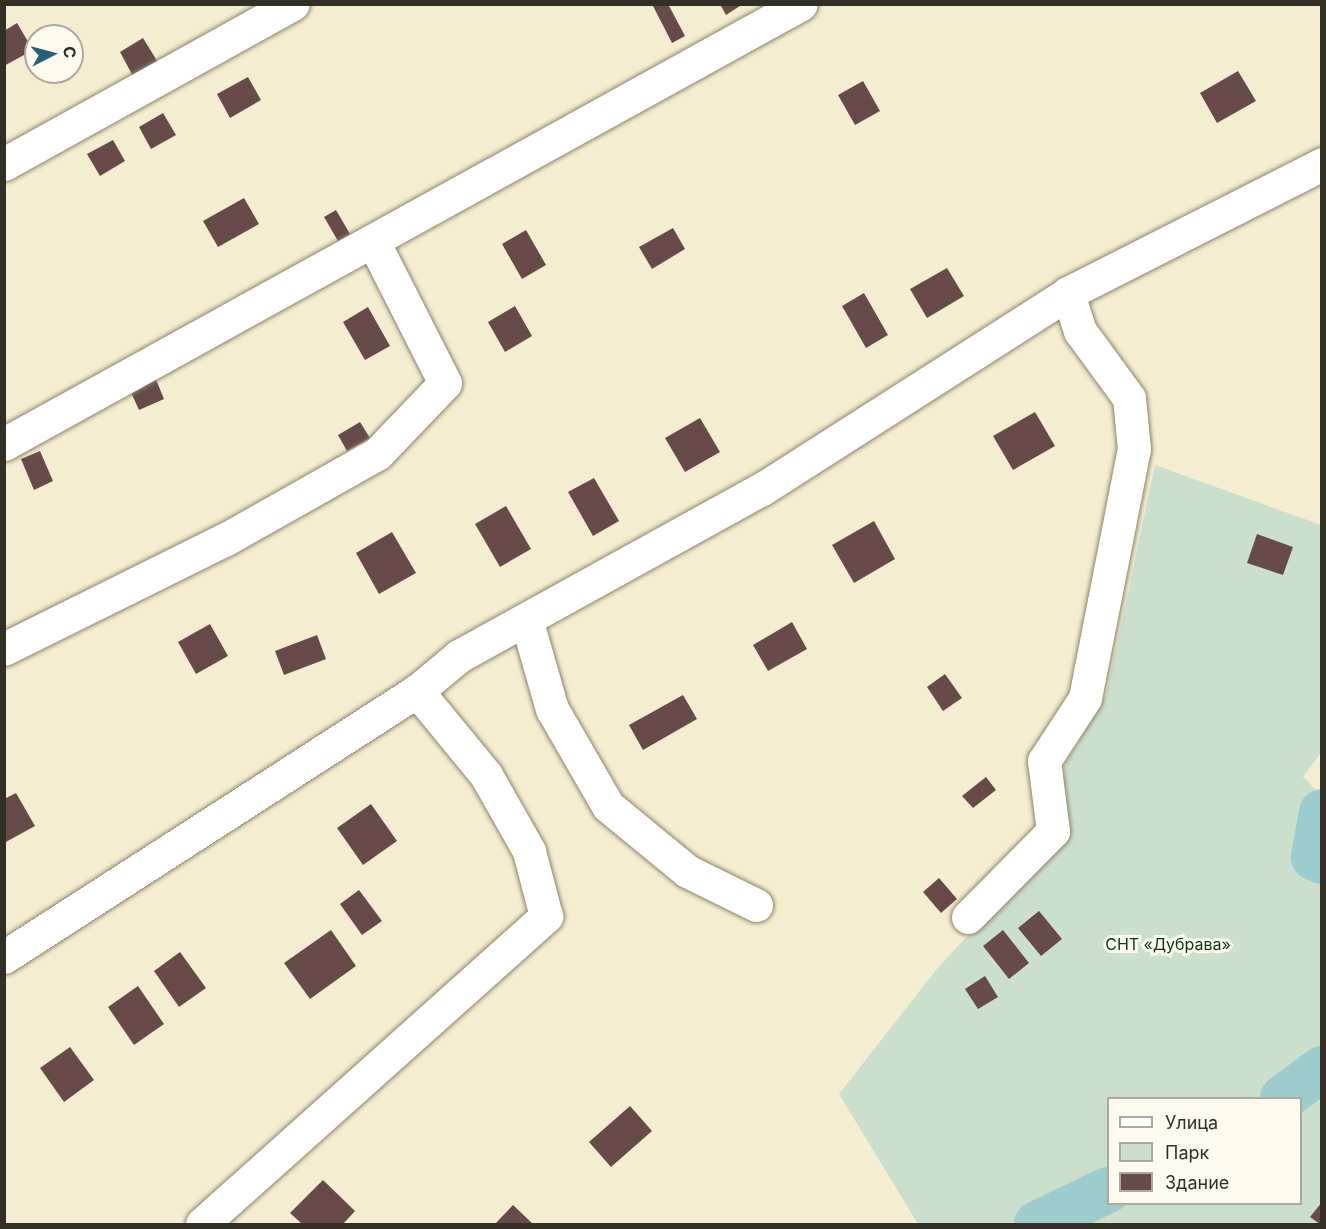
<!DOCTYPE html>
<meta charset="utf-8">
<style>
body{margin:0}
#map{position:relative;width:1326px;height:1229px;overflow:hidden;background:#f5edcf;font-family:Inter,sans-serif}
div>[style]{position:absolute}
[style*='--x']{left:calc(var(--x)*1px);top:calc(var(--y)*1px);width:calc(var(--w)*1px);rotate:calc(var(--a)*1deg)}
.green>*{inset:0;background:#cbe0cc}
.river>*{height:46px;margin:-23px;padding:0 23px;transform-origin:23px;border-radius:23px;background:#9dcccf}
.building>*{inset:0;background:#684a49}
.roads{filter:drop-shadow(0 0 2px #8c8469) drop-shadow(0 0 2px #8c8469)}
.minor>*{height:33px;margin:-16.5px;padding:0 16.5px;transform-origin:16.5px;border-radius:16.5px;background:#fff}
span{translate:-50% -50%;white-space:nowrap;text-align:center;line-height:1.15;-webkit-text-stroke:6px #fefaee;paint-order:stroke}
.park-label{font-size:16px;color:#093814}
.frame{position:absolute;inset:0;border:6px solid #322f24;pointer-events:none}
.legend{position:absolute;left:1107px;top:1097px;width:195px;height:108px;box-sizing:border-box;background:#fefaee;border:2px solid #aca99d;margin:0;padding:8px 10px;list-style:none;font-size:18px;color:#322f24}
.legend li{display:flex;align-items:center;gap:12px;height:30px}
.legend b{width:30px;border:2px solid #aca99d}
.north{position:absolute;left:24px;top:24px;width:60px;height:60px;box-sizing:border-box;background:#fefaee;border:2px solid #aca99d;border-radius:50%;rotate:84deg;font-size:16px;font-weight:700;line-height:24px;text-align:center;color:#322f24}
.north::after{content:'';display:block;margin:auto;width:21px;height:27px;background:#266079;clip-path:polygon(50% 0,100% 100%,50% 72%,0 100%)}
</style>
<div id="map">
<div class="green">
<i style="clip-path:polygon(evenodd,1155px 465px,1321px 525px,1321px 753px,1303px 777px,1322px 796px,1321px 1224px,918px 1224px,839px 1094px,936px 970px,1060px 835px,1065px 764px,1106px 696px,1155px 465px,1108px 1098px,1300px 1098px,1300px 1204px,1108px 1204px,1108px 1098px)"></i>
</div>
<div class="river">
<i style="--x:1322;--y:812;--w:46;--a:100.1"></i>
<i style="--x:1314;--y:857;--w:9;--a:27"></i>
<i style="--x:1283;--y:1098;--w:49;--a:-36.6"></i>
<i style="--x:1037;--y:1224;--w:79;--a:-25.6"></i>
</div>
<div class="building">
<i style="clip-path:polygon(652px 4px,668px 4px,685px 36px,672px 43px)"></i>
<i style="clip-path:polygon(720px 4px,743px 4px,726px 15px)"></i>
<i style="clip-path:polygon(17px 23px,33px 50px,4px 66px,4px 31px)"></i>
<i style="clip-path:polygon(143px 38px,159px 64px,134px 78px,120px 52px)"></i>
<i style="clip-path:polygon(1238px 71px,1256px 101px,1217px 123px,1200px 93px)"></i>
<i style="clip-path:polygon(248px 77px,261px 100px,230px 118px,217px 94px)"></i>
<i style="clip-path:polygon(863px 81px,880px 111px,855px 125px,838px 95px)"></i>
<i style="clip-path:polygon(163px 113px,176px 135px,151px 149px,139px 127px)"></i>
<i style="clip-path:polygon(113px 140px,125px 161px,100px 176px,87px 154px)"></i>
<i style="clip-path:polygon(244px 198px,259px 224px,218px 247px,203px 221px)"></i>
<i style="clip-path:polygon(336px 210px,350px 234px,338px 241px,324px 217px)"></i>
<i style="clip-path:polygon(673px 228px,685px 249px,652px 269px,639px 247px)"></i>
<i style="clip-path:polygon(526px 230px,546px 265px,522px 279px,502px 244px)"></i>
<i style="clip-path:polygon(947px 268px,964px 296px,927px 318px,910px 289px)"></i>
<i style="clip-path:polygon(864px 293px,888px 335px,866px 348px,842px 306px)"></i>
<i style="clip-path:polygon(515px 306px,532px 336px,505px 352px,488px 322px)"></i>
<i style="clip-path:polygon(368px 307px,390px 346px,365px 360px,343px 322px)"></i>
<i style="clip-path:polygon(155px 377px,164px 399px,139px 410px,129px 388px)"></i>
<i style="clip-path:polygon(1035px 412px,1055px 446px,1013px 470px,993px 436px)"></i>
<i style="clip-path:polygon(700px 418px,720px 452px,685px 472px,665px 438px)"></i>
<i style="clip-path:polygon(360px 422px,370px 438px,347px 451px,338px 435px)"></i>
<i style="clip-path:polygon(40px 451px,53px 481px,34px 490px,21px 459px)"></i>
<i style="clip-path:polygon(594px 478px,619px 521px,593px 536px,568px 492px)"></i>
<i style="clip-path:polygon(506px 506px,531px 549px,500px 567px,475px 524px)"></i>
<i style="clip-path:polygon(874px 521px,895px 559px,854px 583px,832px 545px)"></i>
<i style="clip-path:polygon(392px 532px,416px 573px,379px 594px,356px 553px)"></i>
<i style="clip-path:polygon(1257px 534px,1293px 547px,1283px 575px,1247px 563px)"></i>
<i style="clip-path:polygon(792px 622px,807px 649px,768px 671px,753px 645px)"></i>
<i style="clip-path:polygon(210px 624px,228px 656px,196px 674px,178px 642px)"></i>
<i style="clip-path:polygon(317px 635px,326px 659px,284px 675px,275px 651px)"></i>
<i style="clip-path:polygon(945px 674px,962px 698px,943px 711px,927px 687px)"></i>
<i style="clip-path:polygon(683px 695px,697px 719px,643px 750px,629px 725px)"></i>
<i style="clip-path:polygon(986px 777px,996px 790px,973px 808px,962px 796px)"></i>
<i style="clip-path:polygon(16px 793px,35px 826px,4px 843px,4px 799px)"></i>
<i style="clip-path:polygon(371px 804px,397px 841px,363px 865px,337px 828px)"></i>
<i style="clip-path:polygon(939px 878px,957px 899px,941px 913px,923px 892px)"></i>
<i style="clip-path:polygon(359px 890px,382px 921px,362px 935px,340px 904px)"></i>
<i style="clip-path:polygon(1039px 911px,1062px 939px,1041px 956px,1018px 928px)"></i>
<i style="clip-path:polygon(331px 930px,356px 966px,310px 999px,284px 963px)"></i>
<i style="clip-path:polygon(1003px 930px,1029px 963px,1009px 979px,983px 946px)"></i>
<i style="clip-path:polygon(180px 952px,206px 988px,179px 1007px,154px 971px)"></i>
<i style="clip-path:polygon(985px 976px,998px 997px,978px 1009px,965px 989px)"></i>
<i style="clip-path:polygon(138px 986px,164px 1024px,134px 1045px,108px 1007px)"></i>
<i style="clip-path:polygon(70px 1047px,94px 1080px,64px 1102px,40px 1068px)"></i>
<i style="clip-path:polygon(630px 1106px,652px 1131px,611px 1167px,589px 1142px)"></i>
<i style="clip-path:polygon(323px 1180px,355px 1211px,343px 1224px,302px 1224px,290px 1213px)"></i>
<i style="clip-path:polygon(1322px 1202px,1322px 1224px,1320px 1224px,1310px 1217px)"></i>
<i style="clip-path:polygon(513px 1205px,533px 1224px,495px 1224px)"></i>
</div>
<div class="roads">
<div class="minor">
<i style="--x:4;--y:164;--w:330;--a:-29"></i>
<i style="--x:4;--y:444;--w:910;--a:-28.9"></i>
<i style="--x:527;--y:622;--w:91;--a:74"></i>
<i style="--x:552;--y:709;--w:112;--a:60"></i>
<i style="--x:608;--y:806;--w:102;--a:39.4"></i>
<i style="--x:687;--y:871;--w:77;--a:26.2"></i>
<i style="--x:4;--y:649;--w:248;--a:-26.4"></i>
<i style="--x:226;--y:539;--w:173;--a:-29.4"></i>
<i style="--x:377;--y:454;--w:98;--a:-46.2"></i>
<i style="--x:445;--y:383;--w:159;--a:-116.9"></i>
<i style="--x:968;--y:917;--w:121;--a:-45.3"></i>
<i style="--x:1053;--y:831;--w:71;--a:-97.3"></i>
<i style="--x:1044;--y:761;--w:75;--a:-56.9"></i>
<i style="--x:1085;--y:698;--w:254;--a:-78.9"></i>
<i style="--x:1134;--y:449;--w:51;--a:-95.6"></i>
<i style="--x:1129;--y:398;--w:83;--a:-126.2"></i>
<i style="--x:1080;--y:331;--w:40;--a:-108"></i>
<i style="--x:4;--y:957;--w:491;--a:-32.8"></i>
<i style="--x:417;--y:691;--w:55;--a:-39.8"></i>
<i style="--x:459;--y:656;--w:346;--a:-28.9"></i>
<i style="--x:762;--y:489;--w:363;--a:-32.6"></i>
<i style="--x:1068;--y:293;--w:285;--a:-26.9"></i>
<i style="--x:202;--y:1224;--w:462;--a:-41.8"></i>
<i style="--x:546;--y:916;--w:67;--a:-104.7"></i>
<i style="--x:529;--y:851;--w:87;--a:-119.5"></i>
<i style="--x:486;--y:775;--w:109;--a:-129.4"></i>
</div>
</div>
<div class="park-label">
<span style="left:1168px;top:944px">СНТ «Дубрава»</span>
</div>
<div class="frame"></div>
<ul class="legend">
<li><b style="height:8px;background:#fff"></b>Улица</li>
<li><b style="height:16px;background:#cbe0cc"></b>Парк</li>
<li><b style="height:16px;background:#684a49"></b>Здание</li>
</ul>
<div class="north">С</div>
</div>
